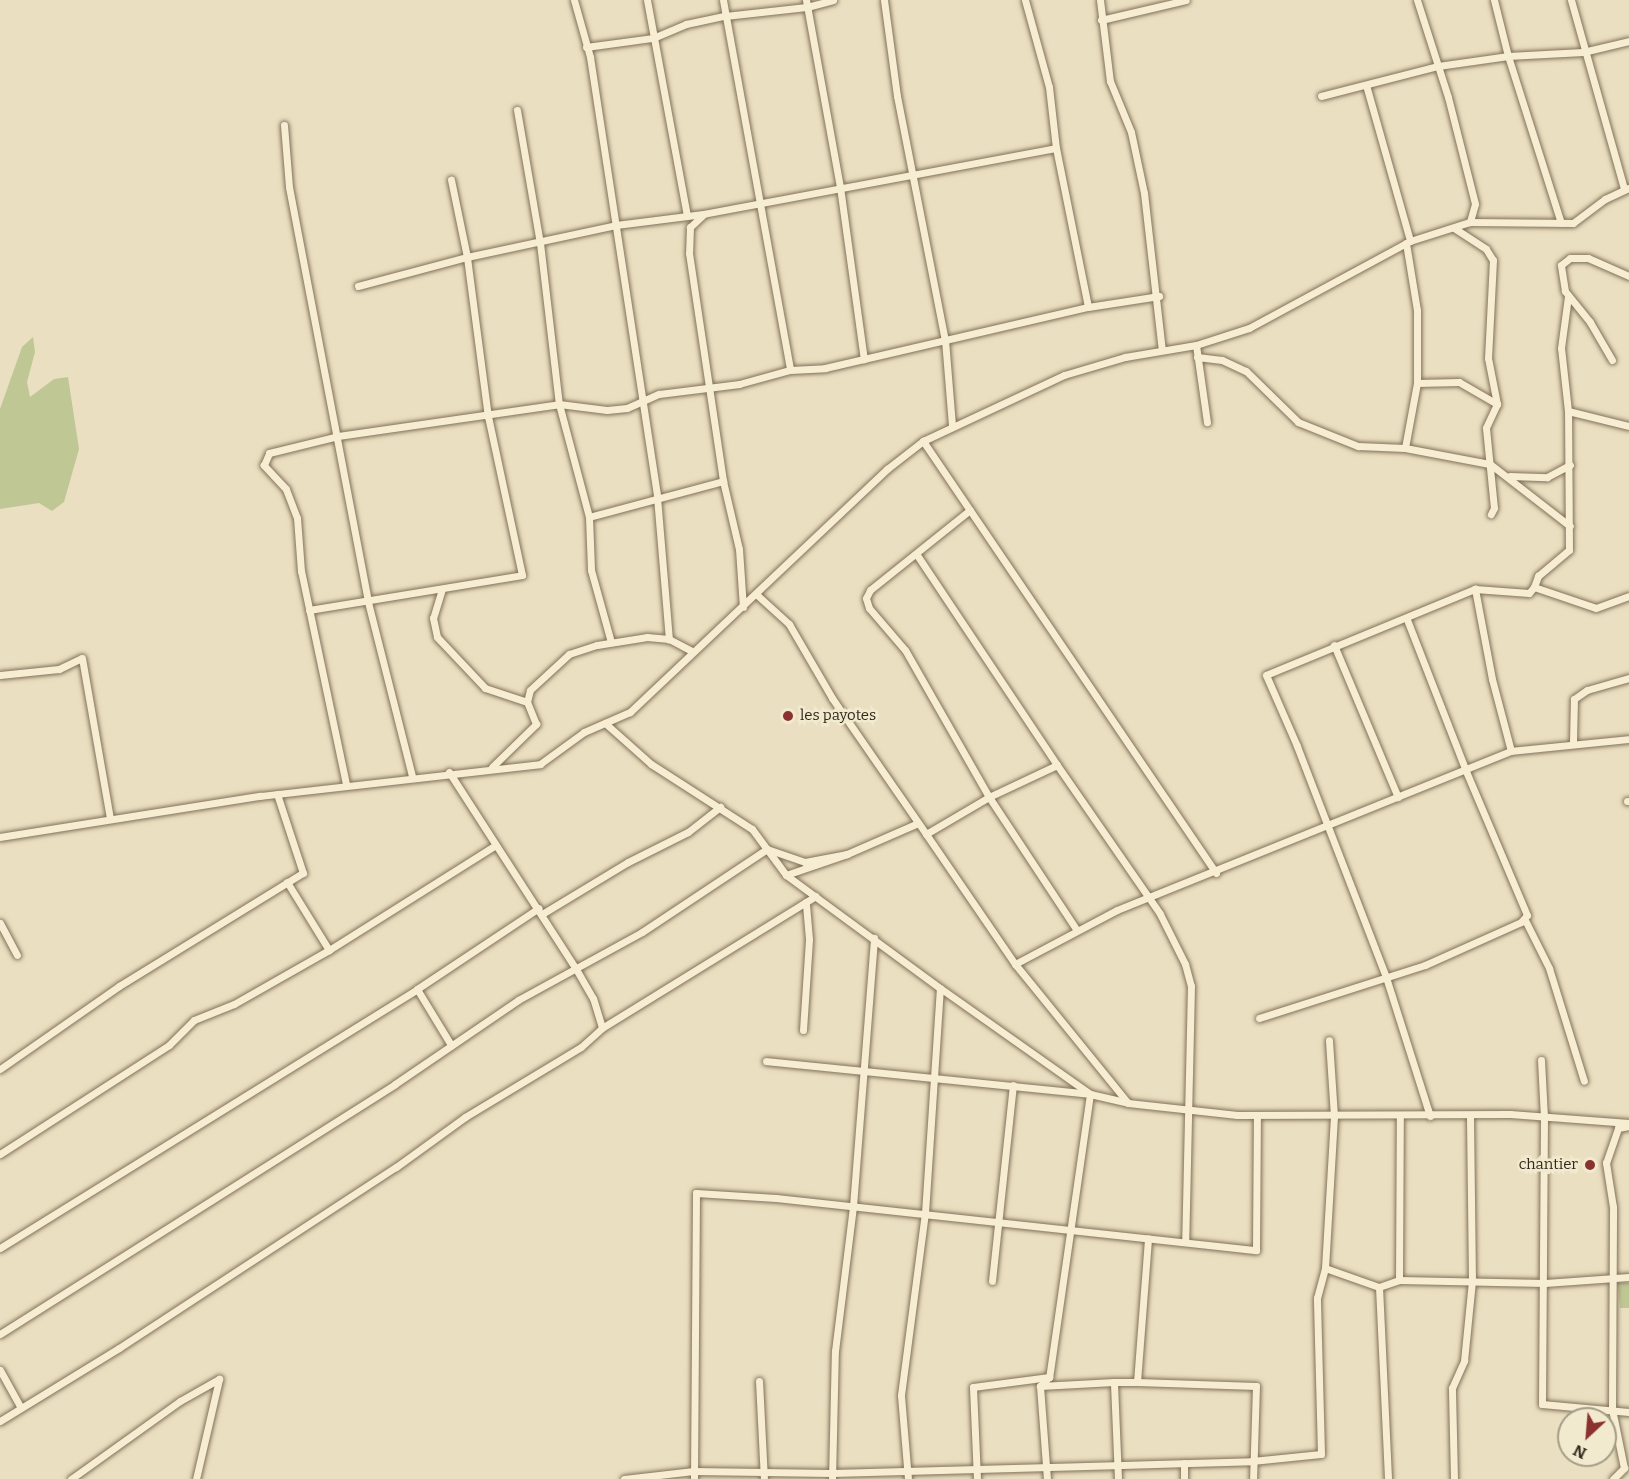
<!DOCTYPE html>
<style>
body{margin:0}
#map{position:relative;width:1629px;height:1479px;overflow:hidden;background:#eadfc0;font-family:Bitter,serif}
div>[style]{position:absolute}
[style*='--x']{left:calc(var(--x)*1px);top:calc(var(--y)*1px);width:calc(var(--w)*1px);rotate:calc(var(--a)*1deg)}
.green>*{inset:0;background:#bfc795}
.roads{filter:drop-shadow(0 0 2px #827159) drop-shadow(0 0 2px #827159)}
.minor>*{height:7px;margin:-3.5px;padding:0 3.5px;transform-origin:3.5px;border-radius:3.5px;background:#f6edd2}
.dots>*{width:16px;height:16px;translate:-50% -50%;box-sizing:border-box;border:3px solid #f2eacf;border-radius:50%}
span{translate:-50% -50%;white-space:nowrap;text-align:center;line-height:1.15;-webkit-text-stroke:5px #f2eacf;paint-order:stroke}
.poi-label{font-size:15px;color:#32281d}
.left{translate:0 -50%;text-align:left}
.right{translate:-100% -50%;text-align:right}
.north{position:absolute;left:1557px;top:1407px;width:60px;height:60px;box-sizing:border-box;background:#f2eacf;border:2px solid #a59c88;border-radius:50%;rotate:206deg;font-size:16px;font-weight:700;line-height:24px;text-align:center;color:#32281d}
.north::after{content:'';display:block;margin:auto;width:21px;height:27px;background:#8c322e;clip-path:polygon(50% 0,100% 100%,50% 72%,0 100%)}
</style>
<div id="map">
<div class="green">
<i style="clip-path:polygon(33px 337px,35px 352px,27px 382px,30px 397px,54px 379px,68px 377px,79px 449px,64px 502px,52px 511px,39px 503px,0 509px,0 409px,22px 347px)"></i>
<i style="clip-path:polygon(1618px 1283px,1629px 1283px,1629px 1308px,1620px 1308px)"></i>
</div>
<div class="roads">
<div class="minor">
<i style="--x:574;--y:0;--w:59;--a:74.3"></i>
<i style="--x:590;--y:57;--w:445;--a:81.3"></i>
<i style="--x:657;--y:497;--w:143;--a:85.2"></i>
<i style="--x:647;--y:0;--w:219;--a:79.5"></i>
<i style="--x:723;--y:0;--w:376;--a:79.7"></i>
<i style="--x:806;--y:0;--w:190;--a:79.7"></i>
<i style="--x:840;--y:187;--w:174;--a:82.1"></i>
<i style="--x:884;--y:0;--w:97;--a:82.3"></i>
<i style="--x:897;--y:96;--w:249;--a:78.9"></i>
<i style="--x:945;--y:340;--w:86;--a:85.3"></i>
<i style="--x:1025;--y:0;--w:90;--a:74.6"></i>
<i style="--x:1049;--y:87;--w:61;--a:83.5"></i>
<i style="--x:1056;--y:148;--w:162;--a:78.6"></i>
<i style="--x:1100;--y:0;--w:82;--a:83"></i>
<i style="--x:1110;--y:81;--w:55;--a:67.6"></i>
<i style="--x:1131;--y:132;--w:62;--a:78"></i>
<i style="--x:1144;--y:193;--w:158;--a:83.5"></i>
<i style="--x:1417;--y:0;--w:102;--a:72.3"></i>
<i style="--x:1448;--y:97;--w:110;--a:75.8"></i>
<i style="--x:1475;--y:204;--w:19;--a:106"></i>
<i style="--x:1494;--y:0;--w:58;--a:76"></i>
<i style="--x:1508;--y:56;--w:175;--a:72.4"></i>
<i style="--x:1571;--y:0;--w:196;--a:74.3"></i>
<i style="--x:1101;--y:20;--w:87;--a:-13.2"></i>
<i style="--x:586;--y:47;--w:68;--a:-7.7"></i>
<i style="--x:653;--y:38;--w:36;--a:-23"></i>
<i style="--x:686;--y:24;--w:40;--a:-12"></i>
<i style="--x:725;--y:16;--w:82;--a:-6.3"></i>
<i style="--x:807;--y:7;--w:27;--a:-15"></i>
<i style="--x:1366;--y:85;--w:162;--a:74.2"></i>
<i style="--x:1321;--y:96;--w:121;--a:-14.4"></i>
<i style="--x:1438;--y:66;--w:71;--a:-8.1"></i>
<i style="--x:1508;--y:56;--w:75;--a:-3.1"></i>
<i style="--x:1583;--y:52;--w:47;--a:-13.4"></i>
<i style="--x:517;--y:110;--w:135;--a:80.2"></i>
<i style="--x:540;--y:243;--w:162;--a:83.3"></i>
<i style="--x:559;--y:404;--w:117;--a:75.1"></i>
<i style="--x:589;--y:517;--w:53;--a:87.8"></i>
<i style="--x:591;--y:570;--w:75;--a:74.5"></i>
<i style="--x:284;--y:125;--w:62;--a:85.4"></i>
<i style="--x:289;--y:187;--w:422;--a:79.2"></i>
<i style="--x:368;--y:602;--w:179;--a:75.8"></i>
<i style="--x:703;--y:215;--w:18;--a:137"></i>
<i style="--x:690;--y:227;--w:26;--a:92"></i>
<i style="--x:689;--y:253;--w:231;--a:81.5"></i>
<i style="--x:723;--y:481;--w:70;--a:76.8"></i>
<i style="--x:739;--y:549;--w:58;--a:86.1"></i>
<i style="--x:1454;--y:228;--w:38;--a:33"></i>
<i style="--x:1486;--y:249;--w:13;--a:58"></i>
<i style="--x:1493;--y:260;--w:98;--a:92.9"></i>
<i style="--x:1488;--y:358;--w:47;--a:78.9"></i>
<i style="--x:1497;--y:404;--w:26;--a:115"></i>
<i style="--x:1486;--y:428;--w:80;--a:84.3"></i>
<i style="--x:1494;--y:508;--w:7;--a:117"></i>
<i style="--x:1406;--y:243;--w:68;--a:80.7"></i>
<i style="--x:1417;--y:310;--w:73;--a:90"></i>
<i style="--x:1417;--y:383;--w:66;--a:100.5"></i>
<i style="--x:1405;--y:448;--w:86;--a:10.7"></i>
<i style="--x:1490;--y:464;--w:101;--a:37.8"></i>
<i style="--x:358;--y:286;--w:113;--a:-14.9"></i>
<i style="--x:467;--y:257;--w:152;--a:-12.1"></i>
<i style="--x:616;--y:225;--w:88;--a:-7.2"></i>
<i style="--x:703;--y:214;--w:359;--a:-10.6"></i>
<i style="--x:1196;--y:345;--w:78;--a:81.9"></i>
<i style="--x:1197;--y:357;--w:25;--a:7"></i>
<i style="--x:1222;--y:360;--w:26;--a:25"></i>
<i style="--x:1246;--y:371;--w:73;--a:44.4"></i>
<i style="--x:1298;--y:422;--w:65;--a:21.8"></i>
<i style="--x:1358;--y:446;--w:47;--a:2.4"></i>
<i style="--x:1612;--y:360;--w:44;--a:-120.1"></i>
<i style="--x:1590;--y:322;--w:40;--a:-129"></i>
<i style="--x:1565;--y:291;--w:26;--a:-99"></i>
<i style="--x:1561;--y:265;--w:11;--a:-38"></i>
<i style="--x:1570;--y:258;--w:18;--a:0"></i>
<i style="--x:1588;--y:258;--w:45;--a:23.7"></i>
<i style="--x:1417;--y:383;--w:42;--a:-1.4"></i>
<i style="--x:1459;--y:382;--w:44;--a:30.1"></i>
<i style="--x:1568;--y:411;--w:63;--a:13.8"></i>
<i style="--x:923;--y:441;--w:522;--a:55.85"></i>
<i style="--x:1510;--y:476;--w:37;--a:2"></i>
<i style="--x:1547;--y:477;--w:26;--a:-28"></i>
<i style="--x:589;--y:517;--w:139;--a:-15"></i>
<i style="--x:917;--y:555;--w:252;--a:56.3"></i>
<i style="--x:1057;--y:765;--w:75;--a:154.8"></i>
<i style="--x:989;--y:797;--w:158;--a:56.6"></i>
<i style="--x:1534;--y:587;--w:12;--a:-70"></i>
<i style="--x:1538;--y:576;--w:40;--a:-40"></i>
<i style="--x:1569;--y:550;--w:139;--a:-90.4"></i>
<i style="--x:1568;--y:411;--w:63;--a:-96.3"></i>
<i style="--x:1561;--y:348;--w:52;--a:-82.3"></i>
<i style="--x:442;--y:589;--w:30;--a:107"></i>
<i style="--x:433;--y:618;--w:19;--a:78"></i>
<i style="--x:437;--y:637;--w:70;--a:46.7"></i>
<i style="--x:485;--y:688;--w:44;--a:18.4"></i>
<i style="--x:756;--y:594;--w:45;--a:42.3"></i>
<i style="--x:789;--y:624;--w:86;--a:59.8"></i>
<i style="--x:832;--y:698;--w:165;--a:55.3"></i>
<i style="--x:926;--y:834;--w:73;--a:-30.4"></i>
<i style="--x:989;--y:797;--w:169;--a:-119.7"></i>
<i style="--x:905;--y:650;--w:55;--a:-130.6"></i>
<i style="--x:869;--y:608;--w:10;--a:-107"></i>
<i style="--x:866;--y:598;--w:9;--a:-63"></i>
<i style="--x:870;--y:590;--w:128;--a:-38.7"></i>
<i style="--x:309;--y:610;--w:216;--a:-9.3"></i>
<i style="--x:522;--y:575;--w:162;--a:-102.1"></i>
<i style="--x:488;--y:417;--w:161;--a:-97.5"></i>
<i style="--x:467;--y:257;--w:79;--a:-101.7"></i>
<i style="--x:1334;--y:645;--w:165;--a:67.2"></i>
<i style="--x:0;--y:675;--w:59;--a:-5.8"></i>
<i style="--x:59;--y:669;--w:25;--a:-26"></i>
<i style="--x:82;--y:658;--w:163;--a:80.1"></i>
<i style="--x:605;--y:723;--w:62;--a:41.7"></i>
<i style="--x:651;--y:764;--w:120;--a:32.8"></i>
<i style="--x:752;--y:829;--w:57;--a:53.5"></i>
<i style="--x:786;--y:875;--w:191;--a:36.3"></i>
<i style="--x:940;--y:988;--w:184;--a:35.2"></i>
<i style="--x:1090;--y:1094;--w:39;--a:13"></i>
<i style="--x:1573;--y:742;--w:43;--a:-88.7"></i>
<i style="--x:1574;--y:699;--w:16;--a:-35"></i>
<i style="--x:1587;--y:690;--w:44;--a:-15.9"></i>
<i style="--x:1511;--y:751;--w:74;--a:-104.8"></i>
<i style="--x:1492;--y:679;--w:92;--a:-100.7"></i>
<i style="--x:1475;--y:589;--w:54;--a:4.2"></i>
<i style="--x:1529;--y:593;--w:8;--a:-50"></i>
<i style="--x:1534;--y:587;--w:65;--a:18.7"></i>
<i style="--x:1596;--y:608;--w:35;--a:-20"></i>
<i style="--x:1057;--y:765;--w:181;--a:55.3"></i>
<i style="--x:1160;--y:914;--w:56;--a:63.4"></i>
<i style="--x:1185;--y:964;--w:23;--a:75"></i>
<i style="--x:1191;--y:986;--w:256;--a:91.3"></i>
<i style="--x:492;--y:767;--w:62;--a:-44.3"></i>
<i style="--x:536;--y:724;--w:24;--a:-112"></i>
<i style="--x:527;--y:702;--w:12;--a:-76"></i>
<i style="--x:530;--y:690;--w:53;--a:-42.7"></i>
<i style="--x:569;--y:654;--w:29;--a:-18"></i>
<i style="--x:597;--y:645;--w:51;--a:-9.1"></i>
<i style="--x:647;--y:637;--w:22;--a:5"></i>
<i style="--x:669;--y:639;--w:26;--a:28"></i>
<i style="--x:449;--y:772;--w:234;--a:57.2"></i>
<i style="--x:576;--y:969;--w:34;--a:60"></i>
<i style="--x:593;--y:998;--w:31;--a:73"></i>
<i style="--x:346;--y:784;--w:218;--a:-101.9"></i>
<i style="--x:301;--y:571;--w:53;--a:-94.3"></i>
<i style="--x:297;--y:518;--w:31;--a:-111"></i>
<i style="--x:286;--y:489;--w:33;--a:-133"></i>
<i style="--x:264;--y:465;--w:13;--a:-67"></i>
<i style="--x:269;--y:453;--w:71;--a:-13.8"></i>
<i style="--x:338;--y:436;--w:223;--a:-8.2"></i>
<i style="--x:559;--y:404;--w:48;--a:7.1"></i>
<i style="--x:607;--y:410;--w:20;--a:-6"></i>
<i style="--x:627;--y:408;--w:35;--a:-24"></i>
<i style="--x:659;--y:394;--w:81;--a:-7.1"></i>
<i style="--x:739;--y:384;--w:53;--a:-15.4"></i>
<i style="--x:790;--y:370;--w:35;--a:-3"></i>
<i style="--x:825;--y:368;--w:270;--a:-13.1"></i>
<i style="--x:1088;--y:307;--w:72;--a:-8.8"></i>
<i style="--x:1627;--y:801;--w:2;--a:0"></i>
<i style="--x:926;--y:834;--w:158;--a:55.6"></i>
<i style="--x:1015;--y:964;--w:179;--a:50.9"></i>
<i style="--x:1128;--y:1103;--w:110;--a:6.3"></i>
<i style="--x:1237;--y:1115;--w:273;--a:-0.2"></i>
<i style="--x:1510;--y:1114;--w:119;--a:4.3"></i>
<i style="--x:0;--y:837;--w:263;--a:-9"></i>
<i style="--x:260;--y:796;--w:282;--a:-6.5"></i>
<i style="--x:540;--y:764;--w:54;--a:-36"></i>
<i style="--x:584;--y:732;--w:50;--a:-23.5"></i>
<i style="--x:630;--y:712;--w:354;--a:-43.4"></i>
<i style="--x:887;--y:469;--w:46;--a:-37.9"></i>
<i style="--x:923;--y:441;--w:156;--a:-25.1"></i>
<i style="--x:1064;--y:375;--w:64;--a:-16.4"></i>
<i style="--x:1125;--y:357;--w:72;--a:-9.6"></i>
<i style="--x:1196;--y:345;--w:56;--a:-17.8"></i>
<i style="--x:1249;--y:328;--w:183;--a:-28.4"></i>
<i style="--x:1410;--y:241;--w:63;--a:-17.6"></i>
<i style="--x:1470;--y:222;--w:103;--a:0.6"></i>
<i style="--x:1573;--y:223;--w:40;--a:-37"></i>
<i style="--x:1605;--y:199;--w:26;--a:-25"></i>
<i style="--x:786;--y:875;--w:65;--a:-19"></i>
<i style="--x:847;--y:854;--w:77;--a:-23.6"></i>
<i style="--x:287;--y:882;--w:80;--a:58.3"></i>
<i style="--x:542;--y:914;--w:100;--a:-31.2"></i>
<i style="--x:628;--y:862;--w:67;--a:-26.6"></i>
<i style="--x:688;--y:832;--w:41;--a:-38"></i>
<i style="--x:1525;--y:920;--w:54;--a:63.4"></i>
<i style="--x:1549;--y:968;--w:118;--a:72.8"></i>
<i style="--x:0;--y:923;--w:36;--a:62"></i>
<i style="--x:1015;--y:964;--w:115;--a:-27.9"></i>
<i style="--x:1117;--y:910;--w:425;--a:-22"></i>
<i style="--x:1511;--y:751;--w:119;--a:-5.8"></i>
<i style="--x:417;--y:989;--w:66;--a:58.7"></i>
<i style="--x:1259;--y:1018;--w:174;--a:-17.7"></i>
<i style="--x:1425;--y:965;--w:105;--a:-24.1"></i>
<i style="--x:1521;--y:922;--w:9;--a:-49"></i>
<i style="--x:1527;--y:915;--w:156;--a:-113"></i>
<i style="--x:1466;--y:771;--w:162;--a:-111.3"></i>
<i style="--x:803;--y:1030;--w:91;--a:-86.2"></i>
<i style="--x:809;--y:939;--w:37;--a:-95"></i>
<i style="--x:1541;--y:1060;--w:57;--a:87"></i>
<i style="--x:1544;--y:1117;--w:287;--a:90.4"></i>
<i style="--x:1542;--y:1404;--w:87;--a:5.3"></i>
<i style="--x:766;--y:1061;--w:326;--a:5.8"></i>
<i style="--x:1090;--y:1094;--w:286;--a:98.2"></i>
<i style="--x:1049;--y:1377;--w:13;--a:135"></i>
<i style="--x:1040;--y:1386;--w:93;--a:85.7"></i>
<i style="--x:0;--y:1069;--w:145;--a:-34.9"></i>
<i style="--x:119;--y:986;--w:216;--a:-31.6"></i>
<i style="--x:303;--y:873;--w:83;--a:-108.2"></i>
<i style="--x:1430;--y:1116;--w:146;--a:-107.6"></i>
<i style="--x:1386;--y:977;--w:248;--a:-111.1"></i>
<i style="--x:1297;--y:746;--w:77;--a:-113.6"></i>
<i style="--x:1266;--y:675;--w:226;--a:-22.4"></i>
<i style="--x:0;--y:1154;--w:201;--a:-32.8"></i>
<i style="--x:169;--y:1045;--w:35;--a:-45"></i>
<i style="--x:194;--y:1020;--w:43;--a:-21.8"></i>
<i style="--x:234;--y:1004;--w:109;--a:-29.6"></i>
<i style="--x:329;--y:950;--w:195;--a:-32.2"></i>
<i style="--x:0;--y:1248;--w:491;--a:-31.8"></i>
<i style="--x:417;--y:989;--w:146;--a:-33.6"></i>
<i style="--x:1325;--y:1268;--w:57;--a:19.4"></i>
<i style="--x:1379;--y:1287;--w:21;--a:-19"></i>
<i style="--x:1399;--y:1280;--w:164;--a:-89.7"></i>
<i style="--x:1399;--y:1280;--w:146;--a:1.2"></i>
<i style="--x:1545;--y:1283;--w:84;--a:-4.1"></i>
<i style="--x:992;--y:1281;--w:197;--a:-83.9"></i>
<i style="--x:1379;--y:1287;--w:192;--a:87.3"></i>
<i style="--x:0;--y:1334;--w:467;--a:-32.3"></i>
<i style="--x:395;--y:1084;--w:149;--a:-34.3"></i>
<i style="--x:518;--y:1000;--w:141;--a:-28.7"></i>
<i style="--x:642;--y:932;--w:150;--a:-33.6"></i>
<i style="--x:767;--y:849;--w:40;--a:18.9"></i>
<i style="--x:805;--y:862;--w:43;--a:-10.8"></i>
<i style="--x:0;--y:1370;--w:43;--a:61.1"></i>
<i style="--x:759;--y:1381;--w:98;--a:87.1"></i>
<i style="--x:1137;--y:1382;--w:119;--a:1.9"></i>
<i style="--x:1256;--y:1386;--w:93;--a:91.8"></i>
<i style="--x:1040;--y:1386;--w:74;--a:-3.1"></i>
<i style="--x:0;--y:1421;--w:140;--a:-31.5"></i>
<i style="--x:119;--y:1348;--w:331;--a:-33.2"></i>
<i style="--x:396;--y:1167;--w:85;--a:-35.9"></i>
<i style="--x:465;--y:1117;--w:135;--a:-31.1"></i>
<i style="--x:581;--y:1047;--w:28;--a:-42"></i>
<i style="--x:602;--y:1028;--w:251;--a:-31.7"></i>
<i style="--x:1184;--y:1463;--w:16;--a:90"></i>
<i style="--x:71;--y:1479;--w:134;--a:-35.6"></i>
<i style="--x:180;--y:1401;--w:45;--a:-29.4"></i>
<i style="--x:196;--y:1479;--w:103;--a:-77"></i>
<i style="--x:624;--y:1479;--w:70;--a:-6.5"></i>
<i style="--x:694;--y:1471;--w:138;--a:0.8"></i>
<i style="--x:832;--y:1473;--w:420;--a:-1.6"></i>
<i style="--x:1252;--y:1461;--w:69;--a:-5.8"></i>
<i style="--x:1321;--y:1454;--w:156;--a:-91.5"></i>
<i style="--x:1317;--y:1298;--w:31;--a:-75"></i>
<i style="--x:1325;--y:1268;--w:152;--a:-86.6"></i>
<i style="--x:1334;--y:1116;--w:76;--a:-93.8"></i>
<i style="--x:694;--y:1479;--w:286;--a:-89.6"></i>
<i style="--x:696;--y:1193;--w:80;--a:3.6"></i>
<i style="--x:776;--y:1198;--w:483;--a:6.2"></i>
<i style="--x:1256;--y:1250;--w:135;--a:-89.6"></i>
<i style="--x:832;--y:1479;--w:128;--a:-88.7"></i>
<i style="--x:835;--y:1351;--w:146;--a:-82.9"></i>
<i style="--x:853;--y:1206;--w:269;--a:-85.5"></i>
<i style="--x:908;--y:1479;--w:84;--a:-94.8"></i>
<i style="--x:901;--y:1395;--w:184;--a:-82.5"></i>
<i style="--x:925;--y:1213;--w:225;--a:-86.2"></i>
<i style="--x:977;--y:1479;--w:92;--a:-92.5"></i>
<i style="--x:973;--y:1387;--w:77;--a:-7.5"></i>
<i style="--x:1118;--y:1479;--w:97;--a:-92.4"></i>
<i style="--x:1114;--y:1382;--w:23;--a:0"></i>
<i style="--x:1137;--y:1382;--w:144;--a:-85.6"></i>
<i style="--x:1454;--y:1479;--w:91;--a:-91.3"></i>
<i style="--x:1452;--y:1388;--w:30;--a:-66"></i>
<i style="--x:1464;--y:1361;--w:80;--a:-84.3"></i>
<i style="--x:1472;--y:1281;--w:165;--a:-90.7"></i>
<i style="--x:1613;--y:1479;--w:16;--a:-45"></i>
<i style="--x:1624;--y:1468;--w:60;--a:-101.5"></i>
<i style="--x:1612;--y:1409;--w:202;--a:-89.7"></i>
<i style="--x:1613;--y:1207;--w:45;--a:-99"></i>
<i style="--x:1606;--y:1163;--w:37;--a:-71"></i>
<i style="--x:1618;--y:1128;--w:11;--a:-10"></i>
</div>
</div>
<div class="dots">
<i style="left:788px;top:716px;background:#8c322e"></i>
<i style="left:1590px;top:1165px;background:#8c322e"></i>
</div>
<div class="poi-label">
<span class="left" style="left:800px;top:716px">les payotes</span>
<span class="right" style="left:1578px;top:1165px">chantier</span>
</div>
<div class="north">N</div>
</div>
